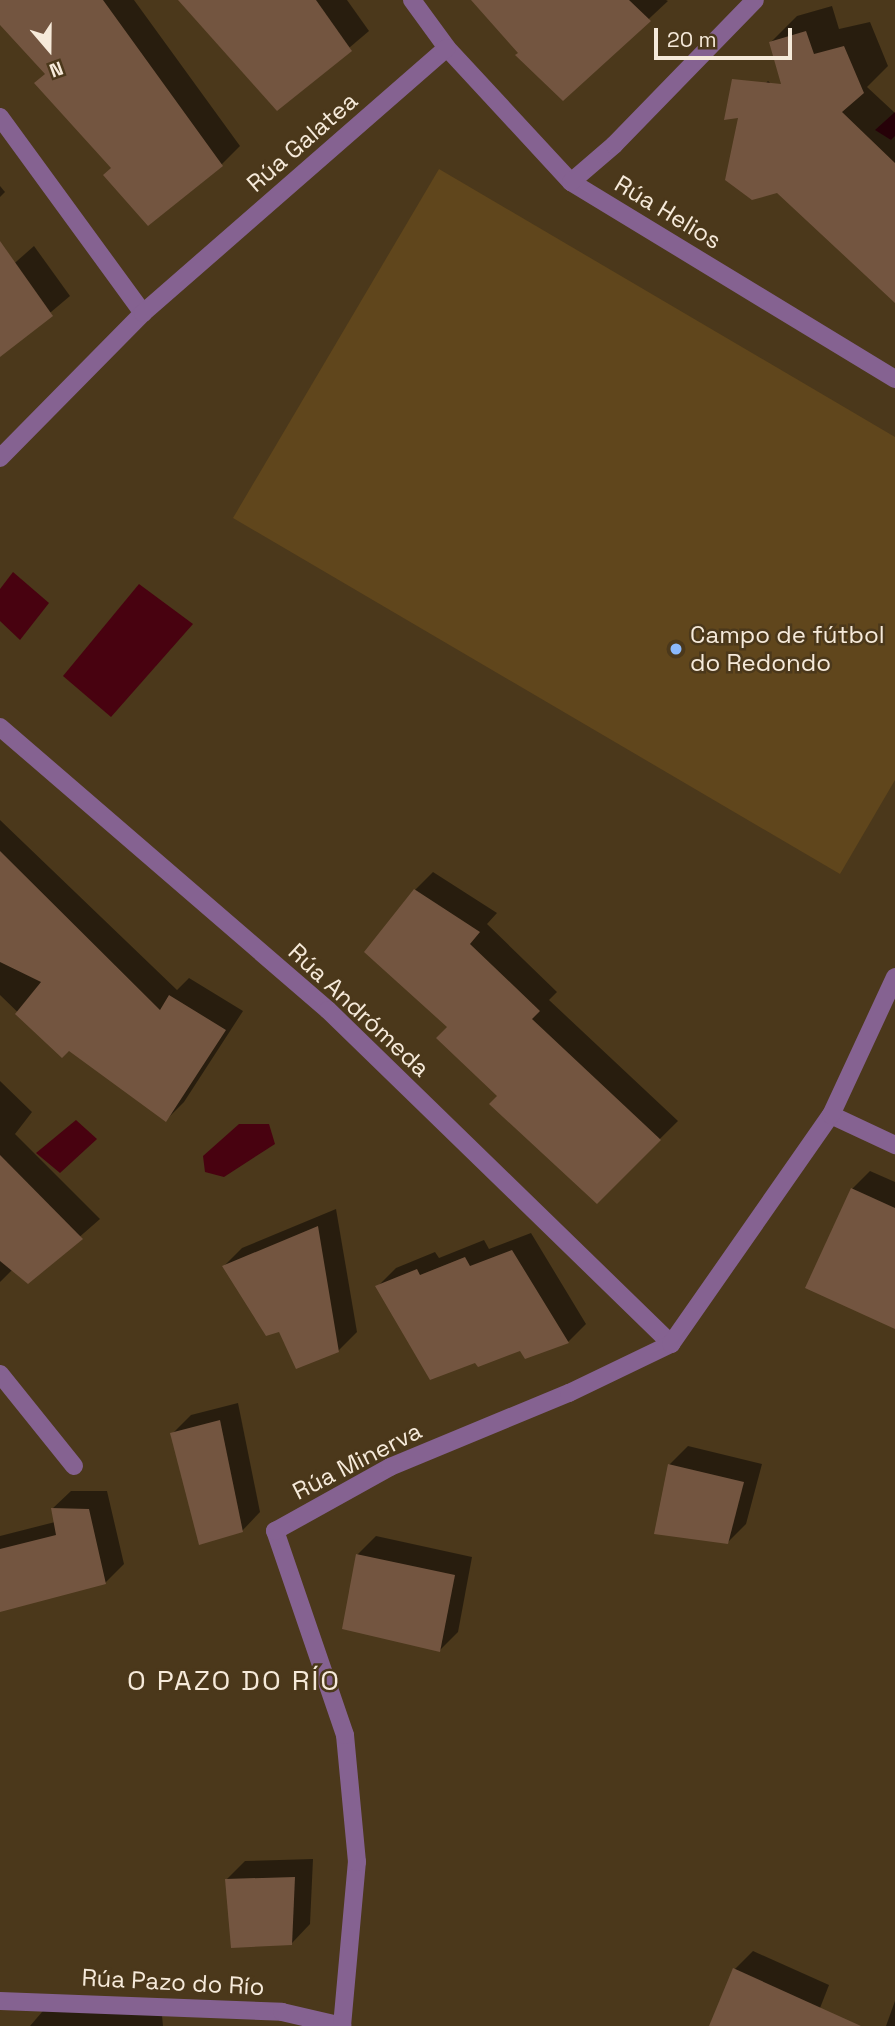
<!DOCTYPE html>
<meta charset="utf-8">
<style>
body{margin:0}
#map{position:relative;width:895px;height:2026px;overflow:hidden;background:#4b381b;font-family:"Space Grotesk",sans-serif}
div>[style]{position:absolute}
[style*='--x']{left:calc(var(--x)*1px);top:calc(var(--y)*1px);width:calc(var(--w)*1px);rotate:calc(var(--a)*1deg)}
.green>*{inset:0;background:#60461c}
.water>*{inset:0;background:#480210}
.shadow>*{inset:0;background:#0007}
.building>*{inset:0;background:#735540}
.minor>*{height:18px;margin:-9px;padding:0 9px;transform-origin:9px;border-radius:9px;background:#856291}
.dots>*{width:19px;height:19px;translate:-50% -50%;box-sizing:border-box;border:4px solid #4b381b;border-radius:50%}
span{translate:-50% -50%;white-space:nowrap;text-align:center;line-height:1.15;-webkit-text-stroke:5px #4b381b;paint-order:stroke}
.street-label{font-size:24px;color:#f6eada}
.poi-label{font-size:24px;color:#f6eada}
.left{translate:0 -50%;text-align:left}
.quarter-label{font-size:28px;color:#f6eada;letter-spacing:2px}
.north{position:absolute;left:14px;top:14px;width:70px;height:70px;-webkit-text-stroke:5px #4b381b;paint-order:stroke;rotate:160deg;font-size:19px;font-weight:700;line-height:28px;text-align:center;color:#f6eada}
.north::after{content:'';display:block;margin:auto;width:24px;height:32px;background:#f6eada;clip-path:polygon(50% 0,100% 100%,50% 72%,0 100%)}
.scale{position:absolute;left:654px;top:28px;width:138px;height:32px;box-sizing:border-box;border:4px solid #f6eada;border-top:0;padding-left:9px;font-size:21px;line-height:24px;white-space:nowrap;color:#f6eada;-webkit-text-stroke:5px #4b381b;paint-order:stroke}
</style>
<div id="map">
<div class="green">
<i style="clip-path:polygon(439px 169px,895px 437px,895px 780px,840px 874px,233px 518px)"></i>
</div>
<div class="water">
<i style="clip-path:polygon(895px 112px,895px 136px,891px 140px,875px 130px)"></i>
<i style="clip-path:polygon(13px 572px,49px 603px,20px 640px,0 621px,0 589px)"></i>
<i style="clip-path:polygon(139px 584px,193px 624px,111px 717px,63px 676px)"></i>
<i style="clip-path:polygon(76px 1120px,97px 1139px,60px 1173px,36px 1153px)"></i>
<i style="clip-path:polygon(239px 1124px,269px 1124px,275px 1144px,224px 1177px,205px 1172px,203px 1156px)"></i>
</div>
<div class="shadow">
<i style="clip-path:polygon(0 0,134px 0,240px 146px,222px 164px,113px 168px,46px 73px,0 21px)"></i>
<i style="clip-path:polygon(180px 0,347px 0,369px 31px,277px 109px)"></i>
<i style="clip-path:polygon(473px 0,666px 0,668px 1px,563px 99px)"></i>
<i style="clip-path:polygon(832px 6px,839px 29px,870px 22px,888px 66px,867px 87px,895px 113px,895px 272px,743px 106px,768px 81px,805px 115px,771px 42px,797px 16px)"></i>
<i style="clip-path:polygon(0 186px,5px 192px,0 197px)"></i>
<i style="clip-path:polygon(34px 246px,70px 296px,0 355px,0 276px)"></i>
<i style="clip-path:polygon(0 820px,177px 990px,189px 978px,243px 1011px,184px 1102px,166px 1120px,69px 1049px,62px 1055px,0 995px)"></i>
<i style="clip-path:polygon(433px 872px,497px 913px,487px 924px,557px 992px,549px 1000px,678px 1121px,597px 1201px,500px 1096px,449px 1027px,415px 890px)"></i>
<i style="clip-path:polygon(0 1081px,32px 1112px,15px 1134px,100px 1219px,28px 1282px,13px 1269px,0 1282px)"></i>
<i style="clip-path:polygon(870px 1171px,895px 1182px,895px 1327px,852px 1189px)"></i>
<i style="clip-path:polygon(336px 1209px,357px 1332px,338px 1351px,279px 1330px,224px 1266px,242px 1248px)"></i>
<i style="clip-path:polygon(531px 1233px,586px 1324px,568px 1342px,521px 1349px,378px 1286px,396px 1268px,435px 1252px,439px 1258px,484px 1240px,489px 1249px)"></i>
<i style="clip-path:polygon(238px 1403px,260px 1512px,242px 1531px,172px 1434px,191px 1415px)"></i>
<i style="clip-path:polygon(688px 1446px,762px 1464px,746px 1524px,727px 1543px,669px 1465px)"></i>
<i style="clip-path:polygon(71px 1491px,107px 1491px,124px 1564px,105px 1583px,0 1610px,0 1536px,55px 1522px,52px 1509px)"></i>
<i style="clip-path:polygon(376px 1536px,472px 1557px,458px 1632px,440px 1650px,357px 1555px)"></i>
<i style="clip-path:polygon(313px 1859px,310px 1924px,292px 1943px,227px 1879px,245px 1861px)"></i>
<i style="clip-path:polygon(753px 1951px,829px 1985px,813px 2026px,721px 2026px,735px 1969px)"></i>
<i style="clip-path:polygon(895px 2001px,895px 2026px,886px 2026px)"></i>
<i style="clip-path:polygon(48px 2005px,161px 2005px,163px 2026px,30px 2026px)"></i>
</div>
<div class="building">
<i style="clip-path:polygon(0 0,103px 0,223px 166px,148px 226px,103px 175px,111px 168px,34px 83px,45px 74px,0 25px)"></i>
<i style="clip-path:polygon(178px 0,316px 0,352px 51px,277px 111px)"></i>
<i style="clip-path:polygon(471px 0,629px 0,651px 21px,563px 101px,515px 55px,518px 53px)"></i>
<i style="clip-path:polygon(806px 31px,814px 54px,844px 46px,864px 93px,842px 112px,895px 163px,895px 303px,777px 193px,752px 200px,725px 180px,738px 118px,724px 120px,732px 79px,781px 84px,769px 42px)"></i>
<i style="clip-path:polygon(0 241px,53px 316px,0 357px)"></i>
<i style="clip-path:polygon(0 851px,160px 1010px,169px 995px,226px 1030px,166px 1122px,69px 1051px,62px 1058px,15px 1014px,41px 982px,0 962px)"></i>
<i style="clip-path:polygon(414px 889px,480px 932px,470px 944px,540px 1011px,532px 1019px,661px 1140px,597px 1204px,489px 1104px,497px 1096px,436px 1038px,447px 1027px,364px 952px)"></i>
<i style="clip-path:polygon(0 1155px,83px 1239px,28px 1284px,0 1261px)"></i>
<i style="clip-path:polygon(851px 1188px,895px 1208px,895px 1329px,805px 1288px)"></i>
<i style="clip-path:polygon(318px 1226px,339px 1352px,296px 1369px,279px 1332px,266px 1336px,222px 1266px)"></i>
<i style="clip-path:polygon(512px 1250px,569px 1343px,525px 1359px,520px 1351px,478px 1367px,475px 1363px,430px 1380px,375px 1286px,417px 1269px,420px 1275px,465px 1257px,470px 1266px)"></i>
<i style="clip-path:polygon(220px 1420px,243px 1532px,199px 1545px,170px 1433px)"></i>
<i style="clip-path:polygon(668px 1464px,744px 1482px,728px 1544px,654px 1534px)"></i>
<i style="clip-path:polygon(51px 1508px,89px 1509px,106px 1584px,0 1612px,0 1549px,56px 1535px)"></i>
<i style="clip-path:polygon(356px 1554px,455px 1575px,440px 1652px,342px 1629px)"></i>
<i style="clip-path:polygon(295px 1877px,292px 1945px,231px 1948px,225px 1879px)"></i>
<i style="clip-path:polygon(733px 1968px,861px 2026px,709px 2026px)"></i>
</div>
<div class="minor">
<i style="--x:412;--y:0;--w:59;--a:53.9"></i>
<i style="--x:447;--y:48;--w:183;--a:47.2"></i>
<i style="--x:571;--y:182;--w:379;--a:31.3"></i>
<i style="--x:0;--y:117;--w:243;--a:53.9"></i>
<i style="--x:571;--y:182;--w:57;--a:-40.7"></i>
<i style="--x:614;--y:145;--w:202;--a:-45.8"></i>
<i style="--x:0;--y:458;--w:204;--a:-45.4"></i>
<i style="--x:143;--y:313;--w:403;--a:-41.1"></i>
<i style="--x:0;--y:727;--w:433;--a:40.8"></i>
<i style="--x:328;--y:1010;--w:479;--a:44.2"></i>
<i style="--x:831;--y:1115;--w:71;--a:25.1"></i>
<i style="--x:0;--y:1374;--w:118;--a:51.2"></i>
<i style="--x:0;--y:2001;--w:282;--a:2.2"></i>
<i style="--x:282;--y:2012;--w:62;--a:13.1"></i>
<i style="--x:342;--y:2026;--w:165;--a:-84.8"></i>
<i style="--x:357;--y:1862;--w:128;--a:-95.4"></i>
<i style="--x:345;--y:1735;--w:216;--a:-108.9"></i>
<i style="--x:275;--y:1531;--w:132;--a:-29.1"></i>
<i style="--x:390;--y:1467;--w:194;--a:-22.5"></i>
<i style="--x:569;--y:1393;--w:113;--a:-25.7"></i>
<i style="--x:671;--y:1344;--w:279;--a:-55.1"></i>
<i style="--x:831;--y:1115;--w:152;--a:-65.1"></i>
</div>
<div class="dots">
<i style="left:676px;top:649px;background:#8bb9fc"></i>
</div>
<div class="street-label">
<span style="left:302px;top:142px;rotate:-41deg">Rúa Galatea</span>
<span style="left:668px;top:212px;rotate:31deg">Rúa Helios</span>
<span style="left:359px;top:1010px;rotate:43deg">Rúa Andrómeda</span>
<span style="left:357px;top:1461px;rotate:-27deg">Rúa Minerva</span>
<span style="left:173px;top:1982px;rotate:3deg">Rúa Pazo do Río</span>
</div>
<div class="poi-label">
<span class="left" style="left:690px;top:649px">Campo de fútbol<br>do Redondo</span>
</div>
<div class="quarter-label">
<span style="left:234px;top:1680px">O PAZO DO RÍO</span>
</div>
<div class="north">N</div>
<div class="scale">20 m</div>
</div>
